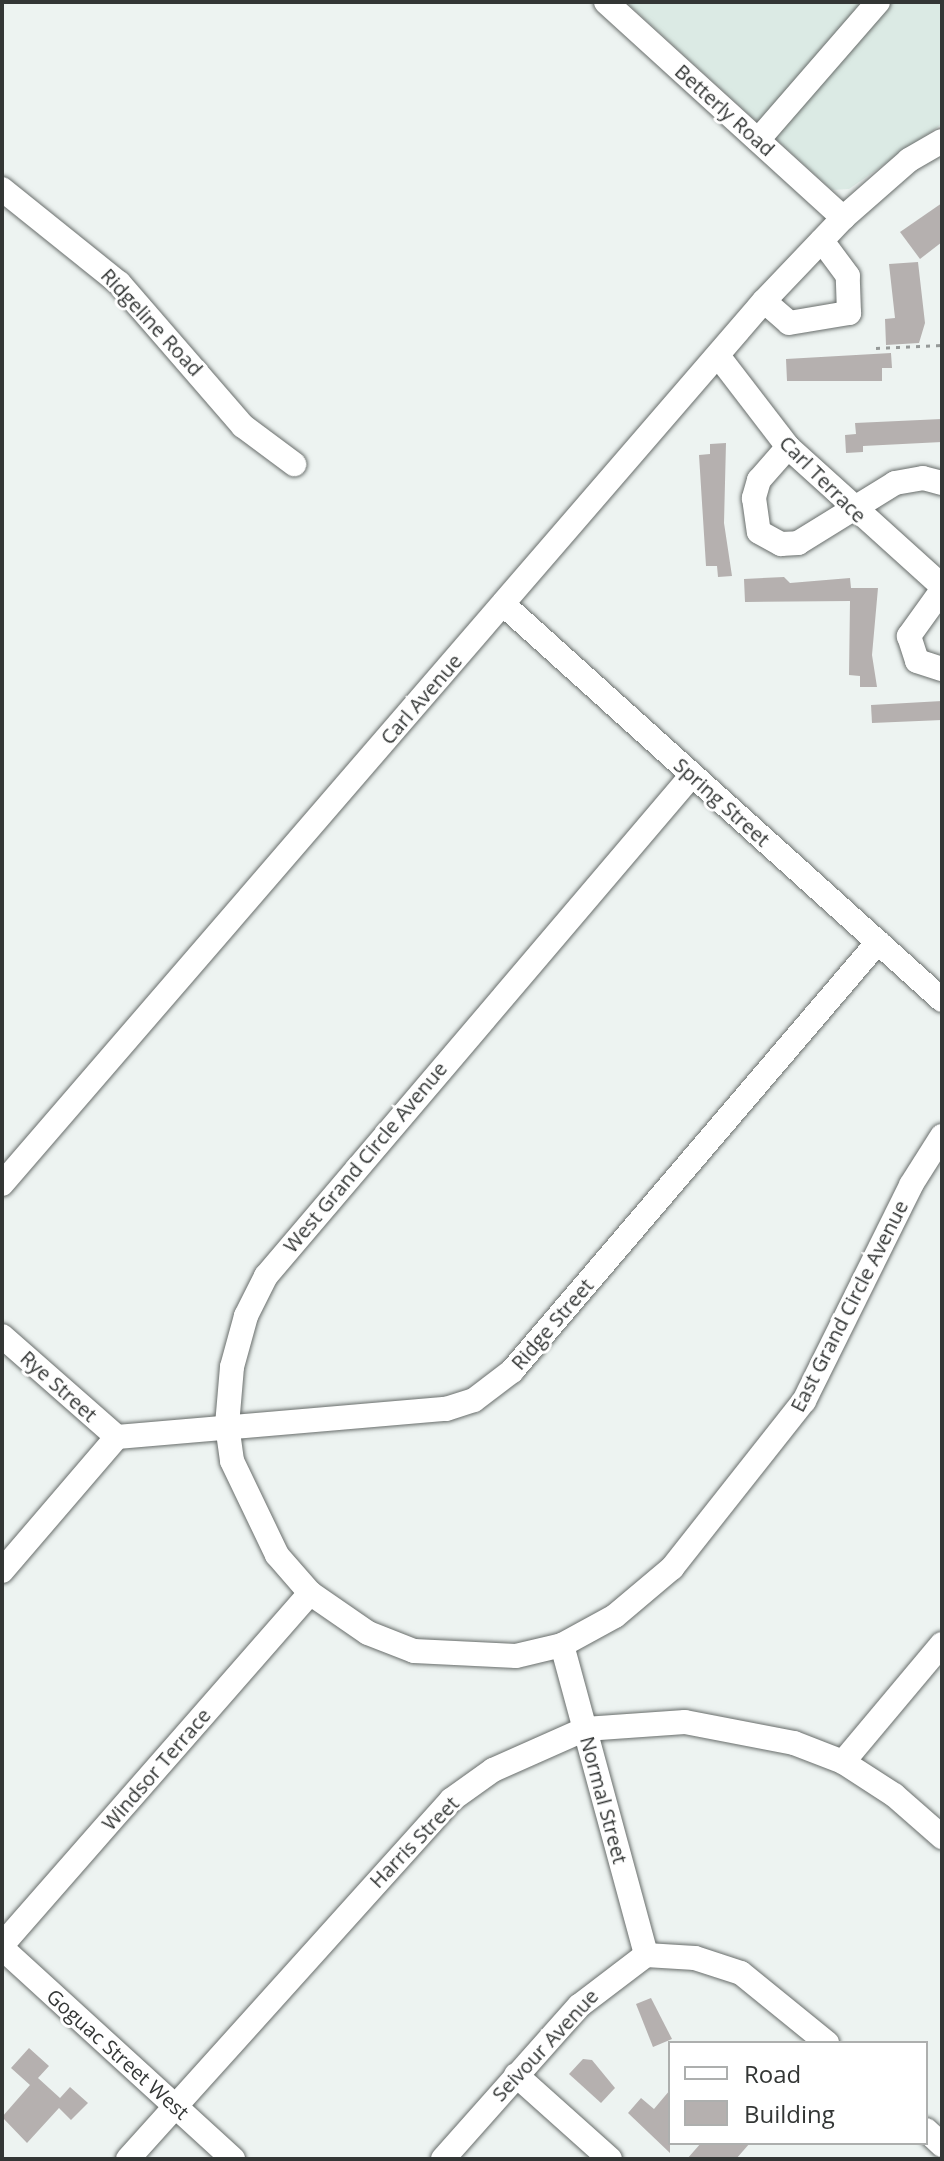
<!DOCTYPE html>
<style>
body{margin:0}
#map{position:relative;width:944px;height:2161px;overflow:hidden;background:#edf3f1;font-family:"Open Sans",sans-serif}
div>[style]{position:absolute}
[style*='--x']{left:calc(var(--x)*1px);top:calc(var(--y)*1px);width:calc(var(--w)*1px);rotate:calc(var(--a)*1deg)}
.built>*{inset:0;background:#dbeae4}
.building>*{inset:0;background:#b5b0af}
.path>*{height:3px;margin-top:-1.5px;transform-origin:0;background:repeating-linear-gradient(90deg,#959998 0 4px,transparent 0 10px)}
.roads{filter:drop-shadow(0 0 2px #686d6b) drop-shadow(0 0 2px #686d6b)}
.minor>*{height:24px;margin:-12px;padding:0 12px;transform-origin:12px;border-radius:12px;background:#fff}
span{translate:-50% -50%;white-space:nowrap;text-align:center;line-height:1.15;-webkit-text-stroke:6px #fff;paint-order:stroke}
.street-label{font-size:20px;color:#333635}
.frame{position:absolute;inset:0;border:4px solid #333635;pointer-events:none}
.legend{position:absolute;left:668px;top:2041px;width:260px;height:104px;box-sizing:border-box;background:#fff;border:2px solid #adafae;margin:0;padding:10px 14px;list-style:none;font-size:24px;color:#333635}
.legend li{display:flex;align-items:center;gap:16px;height:40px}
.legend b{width:40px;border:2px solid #adafae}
</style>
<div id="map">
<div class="built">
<i style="clip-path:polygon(626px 2px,942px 2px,942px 124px,849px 189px,832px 190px)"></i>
</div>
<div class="building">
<i style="clip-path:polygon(942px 203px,942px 242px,920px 259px,900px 232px)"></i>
<i style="clip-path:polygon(918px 262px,925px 323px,919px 343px,886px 345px,885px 319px,895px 318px,889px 264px)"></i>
<i style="clip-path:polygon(891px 353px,892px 368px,882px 368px,882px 381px,787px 381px,786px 359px)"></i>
<i style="clip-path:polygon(942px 419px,942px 442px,863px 446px,863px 452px,846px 453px,845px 435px,856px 434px,855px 423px)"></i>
<i style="clip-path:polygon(726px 443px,724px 523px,732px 576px,718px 577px,717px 566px,706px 566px,699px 455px,710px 454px,710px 444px)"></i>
<i style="clip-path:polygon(784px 577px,790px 583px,850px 578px,851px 588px,878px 588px,872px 655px,877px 687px,860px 687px,860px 676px,849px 675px,850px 601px,745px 602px,744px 579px)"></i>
<i style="clip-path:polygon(942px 701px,942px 720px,872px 723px,871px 705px)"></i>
<i style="clip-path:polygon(651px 1998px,672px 2039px,653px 2047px,636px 2004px)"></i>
<i style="clip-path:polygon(29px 2048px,49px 2066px,38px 2078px,60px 2098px,70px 2087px,88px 2103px,71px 2120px,59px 2108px,27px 2143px,2px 2117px,30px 2085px,11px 2068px)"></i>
<i style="clip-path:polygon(583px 2059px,592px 2060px,615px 2088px,601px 2103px,569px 2074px)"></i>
<i style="clip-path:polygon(670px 2090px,670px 2153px,628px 2113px,641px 2098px,654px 2109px)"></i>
<i style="clip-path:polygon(701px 2143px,750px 2143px,736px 2159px,687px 2159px)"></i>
</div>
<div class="path">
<i style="--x:876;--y:348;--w:66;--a:-2.6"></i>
</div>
<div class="roads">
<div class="minor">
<i style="--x:606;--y:2;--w:321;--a:42.3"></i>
<i style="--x:758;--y:140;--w:183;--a:-49"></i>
<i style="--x:2;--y:189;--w:150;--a:38.8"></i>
<i style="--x:119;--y:283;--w:189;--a:49.1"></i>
<i style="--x:243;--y:426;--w:64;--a:36.7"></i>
<i style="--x:764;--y:301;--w:33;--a:41"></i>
<i style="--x:789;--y:323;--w:61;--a:-9.5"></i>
<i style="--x:849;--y:313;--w:37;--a:-92"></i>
<i style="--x:848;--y:276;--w:44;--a:-126.6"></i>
<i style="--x:719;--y:357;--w:113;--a:52.5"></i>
<i style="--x:788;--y:447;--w:207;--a:42.1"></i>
<i style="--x:788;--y:447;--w:44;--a:131.3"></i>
<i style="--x:759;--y:480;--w:19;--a:106"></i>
<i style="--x:754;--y:498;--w:34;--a:82"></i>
<i style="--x:759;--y:532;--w:25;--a:29"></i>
<i style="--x:781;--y:544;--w:17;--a:-3"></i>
<i style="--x:798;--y:543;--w:114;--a:-31.7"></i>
<i style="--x:895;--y:483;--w:28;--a:-10"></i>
<i style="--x:923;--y:478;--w:20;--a:15"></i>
<i style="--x:942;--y:590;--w:57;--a:125.7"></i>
<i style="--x:909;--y:636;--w:26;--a:72"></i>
<i style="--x:917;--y:661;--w:26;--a:18"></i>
<i style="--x:503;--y:604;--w:591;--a:42.05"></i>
<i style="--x:692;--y:775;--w:658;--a:130.37"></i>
<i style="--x:266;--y:1276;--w:45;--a:116.6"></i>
<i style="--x:246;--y:1316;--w:53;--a:105.4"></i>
<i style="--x:232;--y:1367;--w:58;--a:94.9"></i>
<i style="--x:227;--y:1425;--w:36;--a:82"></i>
<i style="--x:232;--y:1461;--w:104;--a:64.4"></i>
<i style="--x:277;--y:1555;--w:50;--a:49"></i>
<i style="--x:310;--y:1593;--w:70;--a:34.6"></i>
<i style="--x:368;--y:1633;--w:49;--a:21.4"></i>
<i style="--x:414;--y:1651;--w:102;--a:2.8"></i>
<i style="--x:516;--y:1656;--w:47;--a:-13.4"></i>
<i style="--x:562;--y:1645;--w:60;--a:-28.7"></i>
<i style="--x:615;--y:1616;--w:75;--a:-40.1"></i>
<i style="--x:672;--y:1568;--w:213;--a:-51.7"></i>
<i style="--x:804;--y:1401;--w:241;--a:-63.6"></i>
<i style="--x:911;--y:1185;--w:58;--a:-57.7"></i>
<i style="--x:2;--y:1184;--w:1166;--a:-49.21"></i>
<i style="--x:764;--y:301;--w:115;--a:-46.4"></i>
<i style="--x:843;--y:218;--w:88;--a:-41.3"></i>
<i style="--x:909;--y:160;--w:38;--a:-30"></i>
<i style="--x:2;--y:1336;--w:153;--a:41.3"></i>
<i style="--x:2;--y:1571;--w:177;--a:-49.4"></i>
<i style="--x:117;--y:1437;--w:330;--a:-4.9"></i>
<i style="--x:446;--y:1409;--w:29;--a:-18"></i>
<i style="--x:474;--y:1400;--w:48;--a:-37.3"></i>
<i style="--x:512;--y:1371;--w:564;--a:-49.53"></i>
<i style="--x:562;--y:1645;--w:321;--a:74.8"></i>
<i style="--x:843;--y:1762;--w:154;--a:-50"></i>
<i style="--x:2;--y:1945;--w:468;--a:-48.8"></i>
<i style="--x:2;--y:1948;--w:313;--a:42.4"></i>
<i style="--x:516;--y:2075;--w:126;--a:41.8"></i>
<i style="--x:926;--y:2130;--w:22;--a:43"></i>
<i style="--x:128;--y:2159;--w:483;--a:-48"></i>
<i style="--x:451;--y:1800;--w:52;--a:-35.5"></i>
<i style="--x:493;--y:1770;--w:101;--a:-24"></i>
<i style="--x:585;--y:1729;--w:100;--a:-4"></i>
<i style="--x:685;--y:1722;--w:111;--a:10.9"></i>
<i style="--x:794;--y:1743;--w:53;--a:21.2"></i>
<i style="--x:843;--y:1762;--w:61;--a:32.9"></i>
<i style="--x:894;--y:1795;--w:64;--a:41.2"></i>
<i style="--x:443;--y:2159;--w:205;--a:-48.4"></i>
<i style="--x:579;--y:2006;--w:84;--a:-37.3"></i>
<i style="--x:646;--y:1955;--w:49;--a:3.5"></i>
<i style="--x:695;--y:1958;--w:48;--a:18.1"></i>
<i style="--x:741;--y:1973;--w:111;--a:39.1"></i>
</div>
</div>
<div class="street-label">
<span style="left:725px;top:110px;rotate:42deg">Betterly Road</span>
<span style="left:152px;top:322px;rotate:47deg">Ridgeline Road</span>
<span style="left:823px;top:479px;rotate:45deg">Carl Terrace</span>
<span style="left:421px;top:699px;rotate:-49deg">Carl Avenue</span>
<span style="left:722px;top:802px;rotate:42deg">Spring Street</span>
<span style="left:365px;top:1157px;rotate:-50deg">West Grand Circle Avenue</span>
<span style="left:849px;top:1306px;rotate:-63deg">East Grand Circle Avenue</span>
<span style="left:552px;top:1324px;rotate:-49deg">Ridge Street</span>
<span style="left:59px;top:1386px;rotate:42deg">Rye Street</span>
<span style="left:156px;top:1769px;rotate:-49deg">Windsor Terrace</span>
<span style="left:604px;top:1800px;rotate:75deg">Normal Street</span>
<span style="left:414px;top:1842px;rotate:-46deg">Harris Street</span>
<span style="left:545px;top:2045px;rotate:-47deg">Seivour Avenue</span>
<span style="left:118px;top:2054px;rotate:42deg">Goguac Street West</span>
</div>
<div class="frame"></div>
<ul class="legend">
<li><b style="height:10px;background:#fff"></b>Road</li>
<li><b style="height:22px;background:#b5b0af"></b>Building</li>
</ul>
</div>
